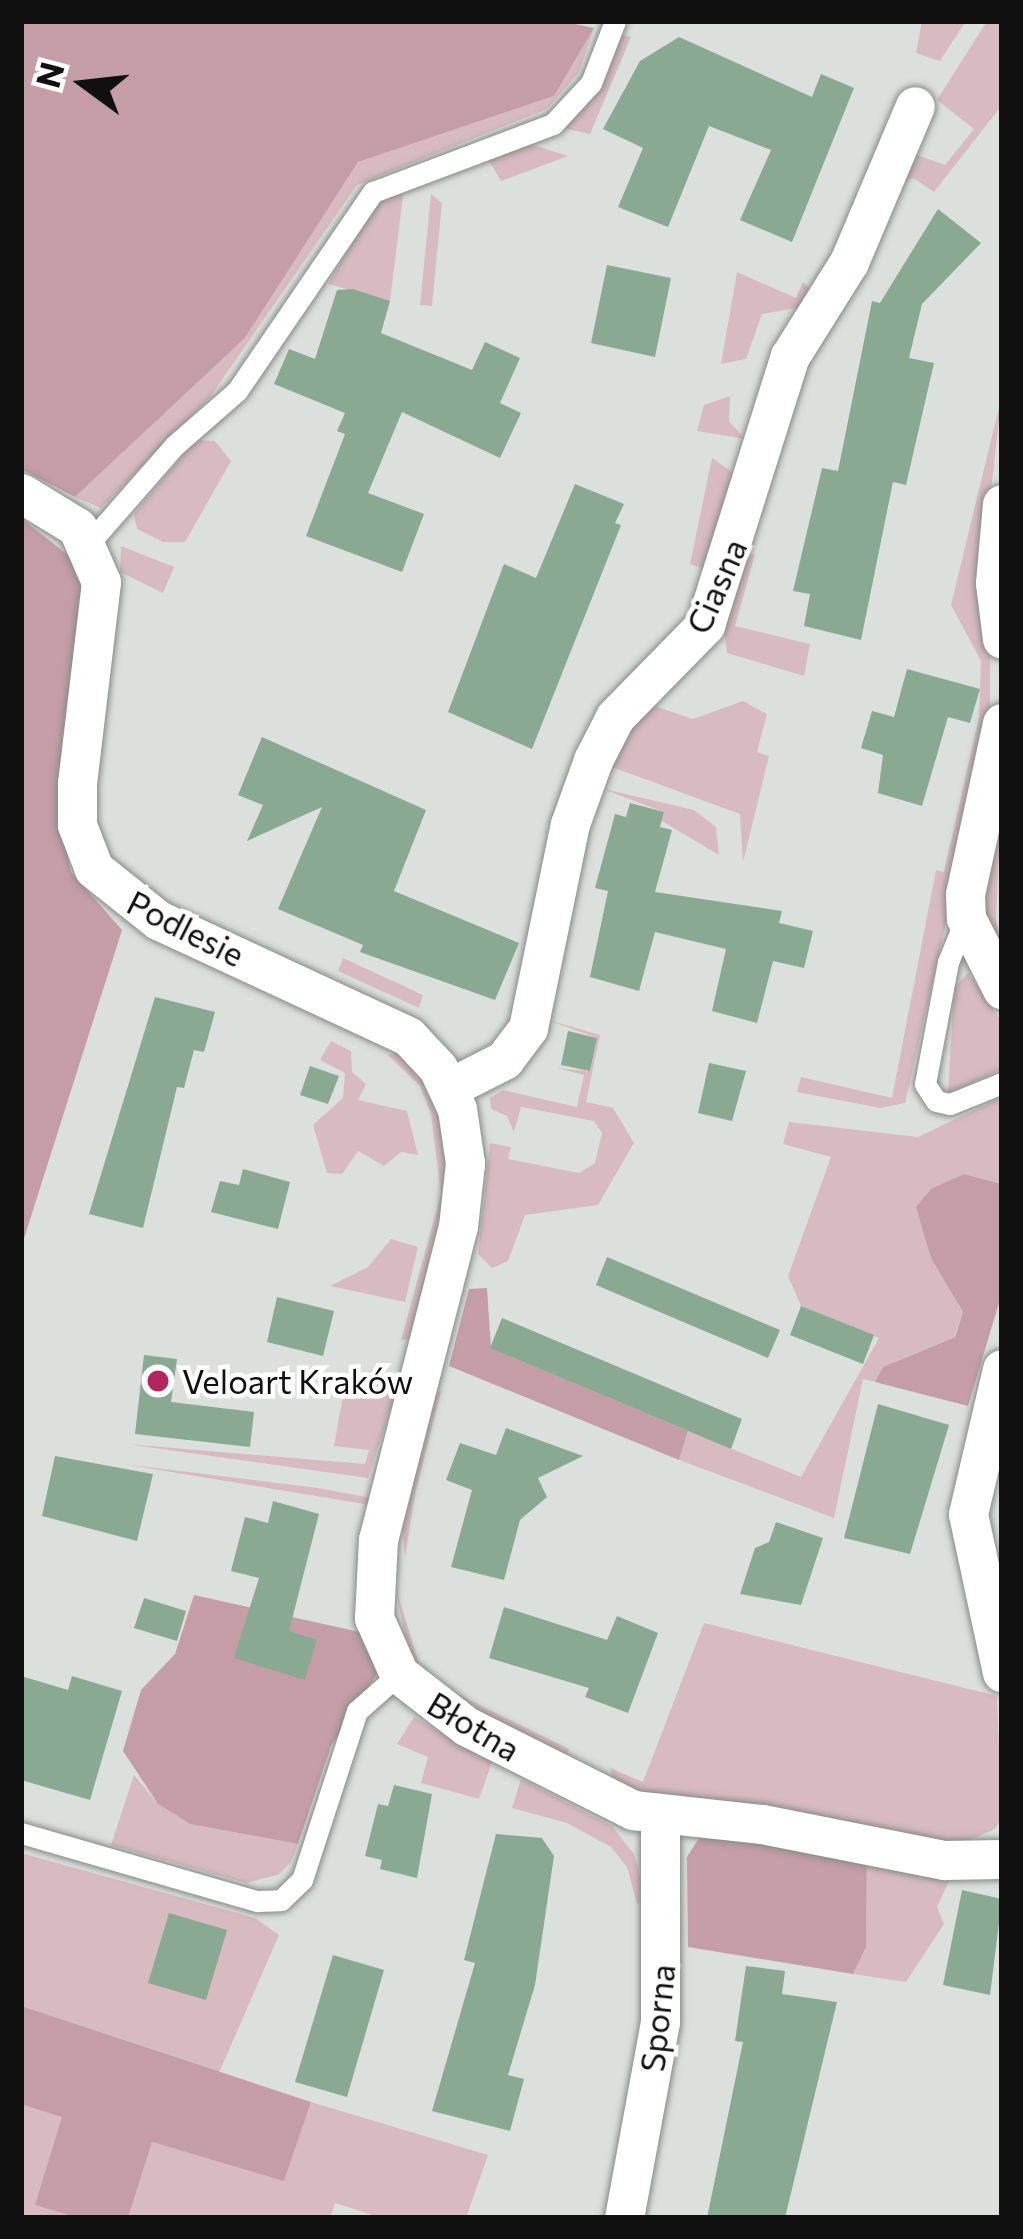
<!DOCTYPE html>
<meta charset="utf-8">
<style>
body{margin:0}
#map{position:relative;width:1023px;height:2239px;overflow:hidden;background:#dce0dd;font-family:Commissioner,sans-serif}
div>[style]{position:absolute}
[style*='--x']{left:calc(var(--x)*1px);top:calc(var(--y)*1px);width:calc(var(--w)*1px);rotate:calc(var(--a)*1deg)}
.green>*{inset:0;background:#d8bbc1}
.forest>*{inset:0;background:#c59da6}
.building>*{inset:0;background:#89a993}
.roads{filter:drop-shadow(0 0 3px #878b88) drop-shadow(0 0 3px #878b88)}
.service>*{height:21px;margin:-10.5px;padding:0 10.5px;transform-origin:10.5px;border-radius:10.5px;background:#fff}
.minor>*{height:39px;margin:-19.5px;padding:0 19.5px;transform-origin:19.5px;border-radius:19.5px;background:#fff}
.dots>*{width:33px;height:33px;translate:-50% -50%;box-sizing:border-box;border:6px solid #fff;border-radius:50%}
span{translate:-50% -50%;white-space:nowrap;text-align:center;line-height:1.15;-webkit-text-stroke:9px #fff;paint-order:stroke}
.street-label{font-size:33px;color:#0f100f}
.poi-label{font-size:33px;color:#0f100f}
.left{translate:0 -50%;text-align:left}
.frame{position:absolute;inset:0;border:24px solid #0f100f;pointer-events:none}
.north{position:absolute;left:24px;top:24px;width:120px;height:120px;-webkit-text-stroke:9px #fff;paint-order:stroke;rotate:285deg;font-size:33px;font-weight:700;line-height:48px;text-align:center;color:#0f100f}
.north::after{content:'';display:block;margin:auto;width:42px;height:54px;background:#0f100f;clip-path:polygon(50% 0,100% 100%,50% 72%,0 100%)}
</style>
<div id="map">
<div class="green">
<i style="clip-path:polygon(922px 21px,966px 21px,940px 61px,916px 53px)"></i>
<i style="clip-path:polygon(987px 21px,1002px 21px,1002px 105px,934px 192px,913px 178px,895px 186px,888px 220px,877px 215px,909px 152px,945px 165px,974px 129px,937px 100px)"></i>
<i style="clip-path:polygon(594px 28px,579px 72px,547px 109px,357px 185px,210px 397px,101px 508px,75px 497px,245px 338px,358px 162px,554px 96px)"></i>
<i style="clip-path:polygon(619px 34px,631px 37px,590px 134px,562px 128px,585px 107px)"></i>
<i style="clip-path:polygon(530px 144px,568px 156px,501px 181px,488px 159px)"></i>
<i style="clip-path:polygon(404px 188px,390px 301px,328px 284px,373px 208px)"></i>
<i style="clip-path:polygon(431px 194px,442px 203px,432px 306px,420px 305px)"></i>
<i style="clip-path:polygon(737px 272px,796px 298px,803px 282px,811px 290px,797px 308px,762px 314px,746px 359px,721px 364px)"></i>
<i style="clip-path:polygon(1002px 395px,990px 499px,990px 730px,905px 1103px,880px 1108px,797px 1092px,801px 1077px,892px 1098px,936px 870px,944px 872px,979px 717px,981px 661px,951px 605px)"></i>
<i style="clip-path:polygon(730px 396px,729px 421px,745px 439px,697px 431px,704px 405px)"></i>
<i style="clip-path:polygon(196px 440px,215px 441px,231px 461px,185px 542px,163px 542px,137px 529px,134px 514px)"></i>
<i style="clip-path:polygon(712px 458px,736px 475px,706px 569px,690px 564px)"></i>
<i style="clip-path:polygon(121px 546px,174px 567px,163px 593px,120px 572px)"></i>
<i style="clip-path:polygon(755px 554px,735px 626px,810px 644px,804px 676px,727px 653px,722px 618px,746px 556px)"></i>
<i style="clip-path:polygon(743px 701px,767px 714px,757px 752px,769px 756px,743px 862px,740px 814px,609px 766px,609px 746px,651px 705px,693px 719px)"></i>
<i style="clip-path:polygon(1002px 785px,996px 920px,1002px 945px,994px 953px,973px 893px)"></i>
<i style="clip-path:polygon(600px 788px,694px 810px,716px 827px,719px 855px,662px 821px,664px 812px)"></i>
<i style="clip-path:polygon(343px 958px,423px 995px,419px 1008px,338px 971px)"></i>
<i style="clip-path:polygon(968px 973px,1002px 1022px,1002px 1069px,948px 1094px,954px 988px)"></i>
<i style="clip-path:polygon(545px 1019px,600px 1035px,586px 1102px,613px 1108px,634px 1143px,598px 1205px,525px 1215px,508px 1261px,492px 1268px,478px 1254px,490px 1143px,511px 1147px,508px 1159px,579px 1173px,595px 1163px,602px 1133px,594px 1121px,521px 1107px,514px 1132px,507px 1116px,491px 1109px,490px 1098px,503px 1090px,577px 1107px,584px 1075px,557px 1068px,590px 1071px,597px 1038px)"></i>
<i style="clip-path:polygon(331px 1041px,351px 1051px,352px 1072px,366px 1084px,358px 1100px,407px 1111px,418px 1155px,401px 1152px,384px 1166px,358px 1151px,342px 1174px,327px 1173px,313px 1125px,343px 1098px,345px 1073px,320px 1060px)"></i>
<i style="clip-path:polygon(399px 1052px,417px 1070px,442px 1124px,451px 1185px,413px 1339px,401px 1340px,441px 1194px,431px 1114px,420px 1086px,388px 1055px)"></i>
<i style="clip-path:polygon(1002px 1097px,1002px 1184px,964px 1174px,928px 1229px,932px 1258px,963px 1312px,954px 1337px,883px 1367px,875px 1382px,863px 1379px,834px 1518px,679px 1460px,688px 1431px,801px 1477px,879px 1338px,801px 1306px,788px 1276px,831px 1157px,783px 1144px,789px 1122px,918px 1137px)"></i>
<i style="clip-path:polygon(391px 1239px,418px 1247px,405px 1302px,330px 1286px,368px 1267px)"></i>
<i style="clip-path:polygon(372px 1369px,401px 1376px,368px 1478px,126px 1444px,365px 1464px,369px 1450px,334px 1446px,342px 1401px)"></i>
<i style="clip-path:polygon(441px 1391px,415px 1494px,405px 1558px,402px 1524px,433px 1394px)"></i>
<i style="clip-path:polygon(123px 1464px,318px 1488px,371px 1498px,370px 1505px)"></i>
<i style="clip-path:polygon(395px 1585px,423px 1677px,569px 1749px,565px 1762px,425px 1681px,409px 1657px)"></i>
<i style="clip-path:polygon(704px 1623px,997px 1696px,1002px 1818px,995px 1829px,956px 1846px,644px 1798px,614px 1784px,610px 1768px,643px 1782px)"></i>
<i style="clip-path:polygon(414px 1717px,492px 1762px,479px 1799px,421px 1783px,428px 1757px,397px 1744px)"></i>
<i style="clip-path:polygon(134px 1775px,158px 1804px,190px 1824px,298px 1844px,291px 1862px,278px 1875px,246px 1883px,111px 1845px)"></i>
<i style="clip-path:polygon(521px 1779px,612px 1826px,634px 1854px,647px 1901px,637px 1904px,627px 1867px,611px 1847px,567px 1823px,512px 1808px)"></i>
<i style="clip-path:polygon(21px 1853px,255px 1918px,279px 1935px,219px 2073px,21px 2006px)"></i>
<i style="clip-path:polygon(867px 1856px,953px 1872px,937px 1907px,944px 1924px,906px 1982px,853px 1974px,866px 1947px)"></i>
<i style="clip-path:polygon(311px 2102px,488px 2155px,466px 2218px,382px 2218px,335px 2203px,330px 2218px,128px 2218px,152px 2142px,284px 2180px)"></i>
<i style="clip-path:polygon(21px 2104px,63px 2116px,36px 2205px,79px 2218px,21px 2218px)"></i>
</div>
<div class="forest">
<i style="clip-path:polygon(21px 21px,561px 21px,594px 28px,554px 96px,358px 162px,245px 338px,75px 497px,21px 469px)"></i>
<i style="clip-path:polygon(21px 518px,69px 556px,82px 589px,60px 823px,71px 872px,122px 930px,21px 1248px)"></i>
<i style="clip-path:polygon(964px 1174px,1002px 1184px,1002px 1293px,968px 1406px,875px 1382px,883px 1367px,955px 1337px,963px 1312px,931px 1258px,916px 1207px,931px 1189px)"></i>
<i style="clip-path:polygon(487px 1288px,491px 1348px,688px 1431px,679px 1460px,449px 1366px,469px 1289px)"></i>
<i style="clip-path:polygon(194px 1595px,364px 1633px,377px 1674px,331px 1746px,298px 1844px,190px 1824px,158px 1804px,123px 1751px,141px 1690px,175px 1654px)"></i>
<i style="clip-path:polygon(701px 1835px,867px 1856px,866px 1947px,853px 1974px,688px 1947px,687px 1857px)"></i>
<i style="clip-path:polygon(21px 2006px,311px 2102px,284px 2181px,152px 2142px,128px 2218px,79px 2218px,35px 2205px,62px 2117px,21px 2104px)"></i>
</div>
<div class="building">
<i style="clip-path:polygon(679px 37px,812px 97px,821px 74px,854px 88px,792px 242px,740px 220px,771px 150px,709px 126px,668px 227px,618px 207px,643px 148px,603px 129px,640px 61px)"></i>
<i style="clip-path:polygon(938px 209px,981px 243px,922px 304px,909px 358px,934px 363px,906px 485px,893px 482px,861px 640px,804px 626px,810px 594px,793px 591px,822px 468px,838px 471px,872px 301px,880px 303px)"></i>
<i style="clip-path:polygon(607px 265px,671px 278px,655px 357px,591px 343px)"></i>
<i style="clip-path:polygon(353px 289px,390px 301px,381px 333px,472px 370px,485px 342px,520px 358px,500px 403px,521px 413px,500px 458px,402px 412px,368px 493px,424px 514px,402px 572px,306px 536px,345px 434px,337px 431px,345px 413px,274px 384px,289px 349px,315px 359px,337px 290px)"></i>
<i style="clip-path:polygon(575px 484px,624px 504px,615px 523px,621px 525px,532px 749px,448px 712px,504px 564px,536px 578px)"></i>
<i style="clip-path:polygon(907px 669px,980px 689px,970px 723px,948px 717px,922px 806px,878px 793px,883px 755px,861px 748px,872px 711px,894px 717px)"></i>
<i style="clip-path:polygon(262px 737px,426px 810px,394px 891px,519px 943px,495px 1000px,360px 952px,363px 945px,278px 909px,322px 807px,247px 841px,263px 805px,238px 795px)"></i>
<i style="clip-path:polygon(630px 803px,664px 812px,660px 827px,672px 830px,655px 892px,782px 911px,779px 923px,813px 931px,804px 968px,773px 961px,757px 1023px,712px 1011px,726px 949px,655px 932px,639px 991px,590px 977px,608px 891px,595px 888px,615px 814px,626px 817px)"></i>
<i style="clip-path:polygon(155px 997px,215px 1012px,204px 1052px,194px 1050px,184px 1088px,177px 1087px,143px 1228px,89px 1214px)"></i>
<i style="clip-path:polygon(568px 1031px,597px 1038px,590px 1071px,561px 1065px)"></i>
<i style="clip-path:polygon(709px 1063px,746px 1071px,732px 1121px,698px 1113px)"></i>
<i style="clip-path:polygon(310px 1066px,339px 1076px,328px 1104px,300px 1095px)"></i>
<i style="clip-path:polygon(243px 1169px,290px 1182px,278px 1229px,211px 1212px,220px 1181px,239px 1185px)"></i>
<i style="clip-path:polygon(607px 1257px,780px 1330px,768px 1358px,596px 1285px)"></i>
<i style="clip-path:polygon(277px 1297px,334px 1311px,323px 1356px,267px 1342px)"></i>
<i style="clip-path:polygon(801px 1306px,874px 1335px,863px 1364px,790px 1335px)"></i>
<i style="clip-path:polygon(502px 1318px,742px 1419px,731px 1449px,490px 1348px)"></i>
<i style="clip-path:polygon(144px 1355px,177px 1359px,171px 1402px,254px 1412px,250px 1447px,135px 1434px)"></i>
<i style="clip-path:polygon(878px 1404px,949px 1425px,910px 1554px,844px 1538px)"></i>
<i style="clip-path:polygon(506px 1428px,583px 1456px,538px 1478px,547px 1497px,520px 1520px,504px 1580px,451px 1567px,472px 1490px,446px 1480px,460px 1443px,496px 1455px)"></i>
<i style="clip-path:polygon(55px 1456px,153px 1474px,137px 1541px,42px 1516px)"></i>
<i style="clip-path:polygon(273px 1501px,319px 1514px,289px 1631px,317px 1640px,305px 1680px,234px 1658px,259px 1578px,231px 1571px,245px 1517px,268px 1523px)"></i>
<i style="clip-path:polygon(776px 1522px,823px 1538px,801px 1605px,740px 1594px,755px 1548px,769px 1542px)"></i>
<i style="clip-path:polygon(144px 1598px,186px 1611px,177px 1641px,134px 1628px)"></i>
<i style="clip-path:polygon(504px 1607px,607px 1640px,617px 1616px,658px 1633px,628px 1713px,585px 1697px,589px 1688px,489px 1658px)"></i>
<i style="clip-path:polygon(21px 1676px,68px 1690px,72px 1676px,122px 1691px,90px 1800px,21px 1780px)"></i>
<i style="clip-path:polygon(394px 1785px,432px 1794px,417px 1878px,380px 1869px,382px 1860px,365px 1856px,378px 1804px,388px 1806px)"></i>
<i style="clip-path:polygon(496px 1834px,542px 1838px,554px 1856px,535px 1985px,508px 2075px,524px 2079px,510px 2131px,432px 2111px,475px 1963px,464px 1960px)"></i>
<i style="clip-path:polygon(962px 1890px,1002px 1899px,990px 1995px,943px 1985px)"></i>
<i style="clip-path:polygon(169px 1913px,227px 1930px,206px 2000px,148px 1983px)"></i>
<i style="clip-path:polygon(333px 1955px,384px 1970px,347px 2097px,295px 2082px)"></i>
<i style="clip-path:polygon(746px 1966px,785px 1971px,782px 1994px,837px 2002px,785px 2218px,707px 2218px,743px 2042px,735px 2041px)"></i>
</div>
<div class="roads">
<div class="service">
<i style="--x:90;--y:542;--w:129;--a:-48.8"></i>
<i style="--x:175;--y:445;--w:82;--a:-41.1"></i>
<i style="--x:237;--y:391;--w:241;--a:-55.7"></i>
<i style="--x:373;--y:192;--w:192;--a:-20.7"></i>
<i style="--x:553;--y:124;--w:56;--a:-47.2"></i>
<i style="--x:591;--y:83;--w:66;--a:-68.8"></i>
<i style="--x:966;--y:918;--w:48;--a:112.2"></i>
<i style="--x:948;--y:962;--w:124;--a:100.7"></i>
<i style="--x:925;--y:1084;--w:20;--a:57"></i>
<i style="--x:936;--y:1101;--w:14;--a:12"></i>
<i style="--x:950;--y:1104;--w:56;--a:-22"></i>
<i style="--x:21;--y:1833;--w:246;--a:16.1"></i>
<i style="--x:257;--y:1901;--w:24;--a:-2"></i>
<i style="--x:281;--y:1900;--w:29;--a:-44"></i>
<i style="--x:302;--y:1880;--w:178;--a:-72"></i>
<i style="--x:357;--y:1711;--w:56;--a:-41.4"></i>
</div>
<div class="minor">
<i style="--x:21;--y:493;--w:66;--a:31.3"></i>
<i style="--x:77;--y:527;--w:60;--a:66.4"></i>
<i style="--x:101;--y:582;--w:202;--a:96.8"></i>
<i style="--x:77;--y:783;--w:42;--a:90"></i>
<i style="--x:77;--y:825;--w:47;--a:68.9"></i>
<i style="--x:94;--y:869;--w:82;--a:38.6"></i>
<i style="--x:158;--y:920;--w:276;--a:24.9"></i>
<i style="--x:408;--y:1036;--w:44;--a:46.8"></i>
<i style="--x:438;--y:1068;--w:45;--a:65.1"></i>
<i style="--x:457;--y:1109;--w:55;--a:81.6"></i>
<i style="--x:465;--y:1163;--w:63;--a:96.3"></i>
<i style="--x:458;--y:1226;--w:323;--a:104.3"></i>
<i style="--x:378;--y:1539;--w:79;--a:92.9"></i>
<i style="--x:374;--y:1618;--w:61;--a:65.9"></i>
<i style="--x:399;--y:1674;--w:85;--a:37.8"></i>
<i style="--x:466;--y:1726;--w:187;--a:26.7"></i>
<i style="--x:633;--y:1810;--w:130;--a:6.2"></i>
<i style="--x:762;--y:1824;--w:186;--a:11.2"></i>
<i style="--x:944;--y:1860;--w:58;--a:-1"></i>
<i style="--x:1002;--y:504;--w:79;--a:95.1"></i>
<i style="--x:995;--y:583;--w:56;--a:82.9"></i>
<i style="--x:1002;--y:723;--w:175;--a:102.2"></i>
<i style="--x:965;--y:894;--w:24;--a:88"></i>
<i style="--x:966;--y:918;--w:80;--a:63.1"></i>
<i style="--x:449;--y:1088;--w:62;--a:-27"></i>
<i style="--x:504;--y:1060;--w:40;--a:-53"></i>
<i style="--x:528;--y:1028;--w:208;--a:-78.4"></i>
<i style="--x:570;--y:824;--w:68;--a:-70.2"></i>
<i style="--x:593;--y:760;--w:48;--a:-62.9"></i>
<i style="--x:615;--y:717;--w:129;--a:-45.6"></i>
<i style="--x:705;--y:625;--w:282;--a:-72.5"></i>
<i style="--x:790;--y:356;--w:111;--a:-57.9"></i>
<i style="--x:849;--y:262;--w:169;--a:-67.1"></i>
<i style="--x:1002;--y:1369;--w:149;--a:103.2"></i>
<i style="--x:968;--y:1514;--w:162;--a:77.9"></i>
<i style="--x:624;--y:2218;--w:199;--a:-79.6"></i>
<i style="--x:660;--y:2022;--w:206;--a:-90"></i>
</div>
</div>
<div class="dots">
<i style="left:158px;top:1381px;background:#b3265d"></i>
</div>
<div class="street-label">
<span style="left:716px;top:586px;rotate:-66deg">Ciasna</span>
<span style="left:186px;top:928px;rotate:27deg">Podlesie</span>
<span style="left:474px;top:1726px;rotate:31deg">Błotna</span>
<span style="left:657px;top:2018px;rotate:-84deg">Sporna</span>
</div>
<div class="poi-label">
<span class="left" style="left:182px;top:1381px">Veloart Kraków</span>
</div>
<div class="frame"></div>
<div class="north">N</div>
</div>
